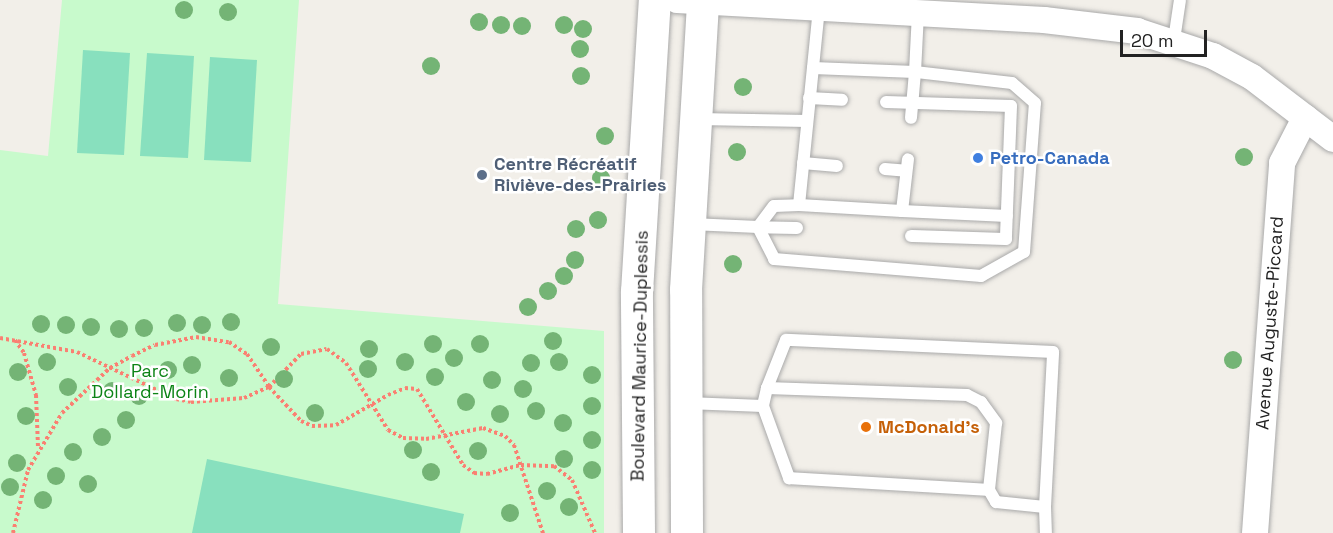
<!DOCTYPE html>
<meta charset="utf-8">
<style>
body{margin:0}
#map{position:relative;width:1333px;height:533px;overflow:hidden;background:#f2efe9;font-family:"Space Grotesk",sans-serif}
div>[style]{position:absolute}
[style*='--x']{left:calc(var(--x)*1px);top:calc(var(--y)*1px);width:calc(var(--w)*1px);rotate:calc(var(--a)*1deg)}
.park>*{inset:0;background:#c8facc}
.pitch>*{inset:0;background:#88e0be}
.path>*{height:4px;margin-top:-2px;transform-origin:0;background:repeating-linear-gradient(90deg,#fa8072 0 3px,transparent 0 6px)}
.roads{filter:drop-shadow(0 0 2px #a9a9a9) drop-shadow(0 0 2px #a9a9a9)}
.service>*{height:12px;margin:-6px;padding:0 6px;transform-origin:6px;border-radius:6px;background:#fff}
.minor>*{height:26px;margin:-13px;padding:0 13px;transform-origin:13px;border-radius:13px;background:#fff}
.tertiary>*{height:32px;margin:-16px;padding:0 16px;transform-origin:16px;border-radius:16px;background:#fff}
.trees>*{width:18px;height:18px;margin:-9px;border-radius:50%;background:#74b475}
.dots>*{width:16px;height:16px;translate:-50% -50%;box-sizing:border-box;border:3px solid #fff;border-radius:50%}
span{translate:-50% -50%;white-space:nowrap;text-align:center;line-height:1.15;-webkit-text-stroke:5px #fff;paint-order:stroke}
.shop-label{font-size:18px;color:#366cbe;font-weight:700}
.left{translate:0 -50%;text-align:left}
.service-label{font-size:18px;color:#4e5e75;font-weight:700}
.street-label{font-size:18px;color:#222}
.park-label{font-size:18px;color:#0c8416}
.food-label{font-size:18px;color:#c56008;font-weight:700}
.scale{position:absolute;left:1120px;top:30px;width:87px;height:27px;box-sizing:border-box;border:3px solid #222;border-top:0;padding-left:8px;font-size:18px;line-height:21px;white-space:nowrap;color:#222;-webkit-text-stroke:4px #fff;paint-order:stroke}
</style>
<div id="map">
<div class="park">
<i style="clip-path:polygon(62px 0,299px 0,278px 304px,604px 331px,604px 533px,0 533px,0 150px,48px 156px)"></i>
</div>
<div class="pitch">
<i style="clip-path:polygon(83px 50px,130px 53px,124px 155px,77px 153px)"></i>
<i style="clip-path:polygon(147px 53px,194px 56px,188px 158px,140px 156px)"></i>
<i style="clip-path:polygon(210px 57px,257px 60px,251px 162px,204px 160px)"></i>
<i style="clip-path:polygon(207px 459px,464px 514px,460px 533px,192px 533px)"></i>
</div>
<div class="path">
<i style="--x:0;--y:338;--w:78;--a:10.3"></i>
<i style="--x:77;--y:352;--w:110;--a:25.4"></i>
<i style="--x:176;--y:399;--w:15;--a:11"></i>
<i style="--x:191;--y:402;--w:53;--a:-4.3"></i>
<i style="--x:244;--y:398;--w:27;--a:-24"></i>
<i style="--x:269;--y:387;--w:46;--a:-45.9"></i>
<i style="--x:301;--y:354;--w:26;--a:-11"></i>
<i style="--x:327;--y:349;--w:24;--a:36"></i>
<i style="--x:346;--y:363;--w:79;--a:57.9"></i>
<i style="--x:388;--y:430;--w:17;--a:28"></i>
<i style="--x:403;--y:438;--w:23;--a:2"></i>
<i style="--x:426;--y:439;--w:58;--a:-10.9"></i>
<i style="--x:483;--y:428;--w:23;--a:20"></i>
<i style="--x:505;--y:436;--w:13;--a:45"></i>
<i style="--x:514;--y:445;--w:93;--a:71.8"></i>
<i style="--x:15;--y:340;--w:16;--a:55"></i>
<i style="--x:24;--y:353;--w:44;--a:74.1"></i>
<i style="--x:36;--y:395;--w:53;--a:87.8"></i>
<i style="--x:13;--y:533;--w:65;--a:-76.6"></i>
<i style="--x:28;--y:470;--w:66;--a:-59.2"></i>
<i style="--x:62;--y:413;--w:66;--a:-43.2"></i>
<i style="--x:110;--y:368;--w:25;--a:-29"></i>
<i style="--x:132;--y:356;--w:25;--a:-26"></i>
<i style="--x:155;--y:345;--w:42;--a:-11"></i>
<i style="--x:196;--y:337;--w:33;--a:9"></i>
<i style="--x:229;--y:342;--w:22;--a:34"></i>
<i style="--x:247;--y:354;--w:40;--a:56"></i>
<i style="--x:269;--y:387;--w:47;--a:46.7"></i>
<i style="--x:301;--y:421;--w:12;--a:24"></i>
<i style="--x:312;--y:426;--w:24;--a:-2"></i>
<i style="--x:336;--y:425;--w:60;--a:-30"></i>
<i style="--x:388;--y:395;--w:18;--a:-22"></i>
<i style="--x:405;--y:388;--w:12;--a:5"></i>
<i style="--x:417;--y:389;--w:89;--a:58.8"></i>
<i style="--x:463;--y:465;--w:14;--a:36"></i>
<i style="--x:474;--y:473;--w:13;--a:4"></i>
<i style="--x:487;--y:474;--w:35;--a:-15"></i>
<i style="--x:521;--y:465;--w:33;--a:2"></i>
<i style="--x:554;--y:466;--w:23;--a:38"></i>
<i style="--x:572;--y:480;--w:58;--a:66.5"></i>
</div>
<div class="roads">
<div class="service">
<i style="--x:1174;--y:40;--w:40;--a:-81.5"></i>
<i style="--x:813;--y:68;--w:102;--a:2.2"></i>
<i style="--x:915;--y:72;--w:46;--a:95"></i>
<i style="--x:809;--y:98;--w:33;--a:3"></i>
<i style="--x:886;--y:102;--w:125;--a:1.8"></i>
<i style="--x:1011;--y:106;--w:133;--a:92.2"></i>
<i style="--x:1006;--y:239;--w:95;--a:-178.2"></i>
<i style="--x:698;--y:119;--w:109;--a:1.1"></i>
<i style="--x:803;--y:163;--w:34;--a:5"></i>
<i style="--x:885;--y:169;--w:21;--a:5"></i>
<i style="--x:799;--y:205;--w:103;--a:3.3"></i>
<i style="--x:902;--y:211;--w:52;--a:-83.4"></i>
<i style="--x:902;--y:211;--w:105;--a:2.7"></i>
<i style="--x:691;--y:224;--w:67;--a:2.6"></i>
<i style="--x:758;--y:227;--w:26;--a:-53"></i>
<i style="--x:774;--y:206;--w:25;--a:-2"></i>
<i style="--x:799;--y:205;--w:197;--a:-84.2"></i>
<i style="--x:797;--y:228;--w:39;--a:-179"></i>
<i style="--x:758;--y:227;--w:36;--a:63"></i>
<i style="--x:774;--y:259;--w:208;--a:4.7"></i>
<i style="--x:981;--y:276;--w:49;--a:-29.2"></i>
<i style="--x:1024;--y:252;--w:149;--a:-85.8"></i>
<i style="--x:1035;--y:103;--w:30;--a:-139"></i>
<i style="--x:1012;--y:83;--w:98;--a:-173.5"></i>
<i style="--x:915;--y:72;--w:59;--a:-87.1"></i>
<i style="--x:767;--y:388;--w:200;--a:2"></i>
<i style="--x:967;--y:395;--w:16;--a:27"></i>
<i style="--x:981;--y:402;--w:26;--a:54"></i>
<i style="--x:996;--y:423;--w:67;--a:96"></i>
<i style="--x:989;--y:490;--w:14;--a:60"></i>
<i style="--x:996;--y:502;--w:49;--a:5.8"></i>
<i style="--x:1045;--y:507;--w:155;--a:-87"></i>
<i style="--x:1053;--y:352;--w:267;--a:-177.4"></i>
<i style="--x:786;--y:340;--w:52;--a:111.6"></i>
<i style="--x:767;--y:388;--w:18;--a:103"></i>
<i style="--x:763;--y:406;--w:77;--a:70.1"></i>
<i style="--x:789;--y:478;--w:200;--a:3.4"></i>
<i style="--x:687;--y:403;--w:76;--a:2.3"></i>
<i style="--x:1045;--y:507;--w:26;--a:88"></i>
</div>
<div class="minor">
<i style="--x:677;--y:0;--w:368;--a:3.1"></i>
<i style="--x:1044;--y:20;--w:94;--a:6.7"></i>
<i style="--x:1137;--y:31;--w:80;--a:18.2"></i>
<i style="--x:1213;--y:56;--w:44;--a:28.3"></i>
<i style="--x:1252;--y:77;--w:102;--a:37.4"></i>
<i style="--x:1255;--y:533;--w:371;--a:-85.8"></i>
<i style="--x:1282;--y:163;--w:51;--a:-62.9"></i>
</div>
<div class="tertiary">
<i style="--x:639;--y:533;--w:241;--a:-90.5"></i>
<i style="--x:637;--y:292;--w:293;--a:-86.5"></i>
<i style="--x:687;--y:533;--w:243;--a:-90.2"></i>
<i style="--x:686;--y:290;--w:290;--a:-86.6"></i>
</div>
</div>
<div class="trees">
<i style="left:184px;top:10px"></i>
<i style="left:228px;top:12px"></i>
<i style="left:479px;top:22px"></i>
<i style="left:501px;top:25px"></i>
<i style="left:564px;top:25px"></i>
<i style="left:522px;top:26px"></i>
<i style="left:583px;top:29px"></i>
<i style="left:580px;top:49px"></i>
<i style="left:431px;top:66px"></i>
<i style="left:581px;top:76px"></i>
<i style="left:743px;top:87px"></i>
<i style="left:605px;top:136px"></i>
<i style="left:737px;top:152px"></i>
<i style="left:1244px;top:157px"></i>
<i style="left:601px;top:178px"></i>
<i style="left:598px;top:220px"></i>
<i style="left:576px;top:229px"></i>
<i style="left:575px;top:260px"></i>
<i style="left:733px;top:264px"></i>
<i style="left:564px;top:276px"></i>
<i style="left:548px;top:291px"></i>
<i style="left:528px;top:307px"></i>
<i style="left:231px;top:322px"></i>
<i style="left:177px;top:323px"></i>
<i style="left:41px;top:324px"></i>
<i style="left:66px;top:325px"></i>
<i style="left:202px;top:325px"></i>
<i style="left:91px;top:327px"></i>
<i style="left:144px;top:328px"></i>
<i style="left:119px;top:329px"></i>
<i style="left:553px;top:341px"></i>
<i style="left:433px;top:344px"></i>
<i style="left:480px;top:344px"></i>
<i style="left:271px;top:347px"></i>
<i style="left:369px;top:349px"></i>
<i style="left:454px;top:358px"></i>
<i style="left:1233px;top:360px"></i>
<i style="left:47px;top:362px"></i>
<i style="left:405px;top:362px"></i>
<i style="left:559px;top:362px"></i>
<i style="left:531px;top:363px"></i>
<i style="left:192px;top:365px"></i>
<i style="left:368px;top:369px"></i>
<i style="left:168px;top:370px"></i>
<i style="left:18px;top:372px"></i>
<i style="left:592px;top:375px"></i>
<i style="left:435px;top:377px"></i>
<i style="left:229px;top:378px"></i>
<i style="left:284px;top:379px"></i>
<i style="left:492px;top:380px"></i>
<i style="left:68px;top:387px"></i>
<i style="left:523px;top:389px"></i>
<i style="left:112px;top:391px"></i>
<i style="left:139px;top:396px"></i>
<i style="left:466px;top:402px"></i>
<i style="left:592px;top:406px"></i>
<i style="left:536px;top:411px"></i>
<i style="left:315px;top:413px"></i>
<i style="left:500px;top:414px"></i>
<i style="left:26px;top:416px"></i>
<i style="left:126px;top:420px"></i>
<i style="left:563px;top:423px"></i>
<i style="left:102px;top:437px"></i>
<i style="left:592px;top:440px"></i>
<i style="left:413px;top:450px"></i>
<i style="left:478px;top:451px"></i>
<i style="left:73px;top:452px"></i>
<i style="left:564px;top:459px"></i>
<i style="left:17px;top:463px"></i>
<i style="left:592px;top:470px"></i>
<i style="left:431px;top:472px"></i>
<i style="left:56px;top:476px"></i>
<i style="left:88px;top:484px"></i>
<i style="left:10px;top:487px"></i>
<i style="left:547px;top:491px"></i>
<i style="left:43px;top:500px"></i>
<i style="left:569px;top:507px"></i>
<i style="left:510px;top:513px"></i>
</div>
<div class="dots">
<i style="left:978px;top:158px;background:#3f7fe0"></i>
<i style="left:482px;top:175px;background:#5c6f8a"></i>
<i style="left:866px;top:427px;background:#e8710a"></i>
</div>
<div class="shop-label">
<span class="left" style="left:990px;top:158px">Petro-Canada</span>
</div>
<div class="service-label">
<span class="left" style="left:494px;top:175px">Centre Récréatif<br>Riviève-des-Prairies</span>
</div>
<div class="street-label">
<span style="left:1270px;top:323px;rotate:-86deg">Avenue Auguste-Piccard</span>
<span style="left:640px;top:356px;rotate:-89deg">Boulevard Maurice-Duplessis</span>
</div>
<div class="park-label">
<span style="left:150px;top:382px">Parc<br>Dollard-Morin</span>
</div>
<div class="food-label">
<span class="left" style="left:878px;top:427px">McDonald's</span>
</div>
<div class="scale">20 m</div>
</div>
